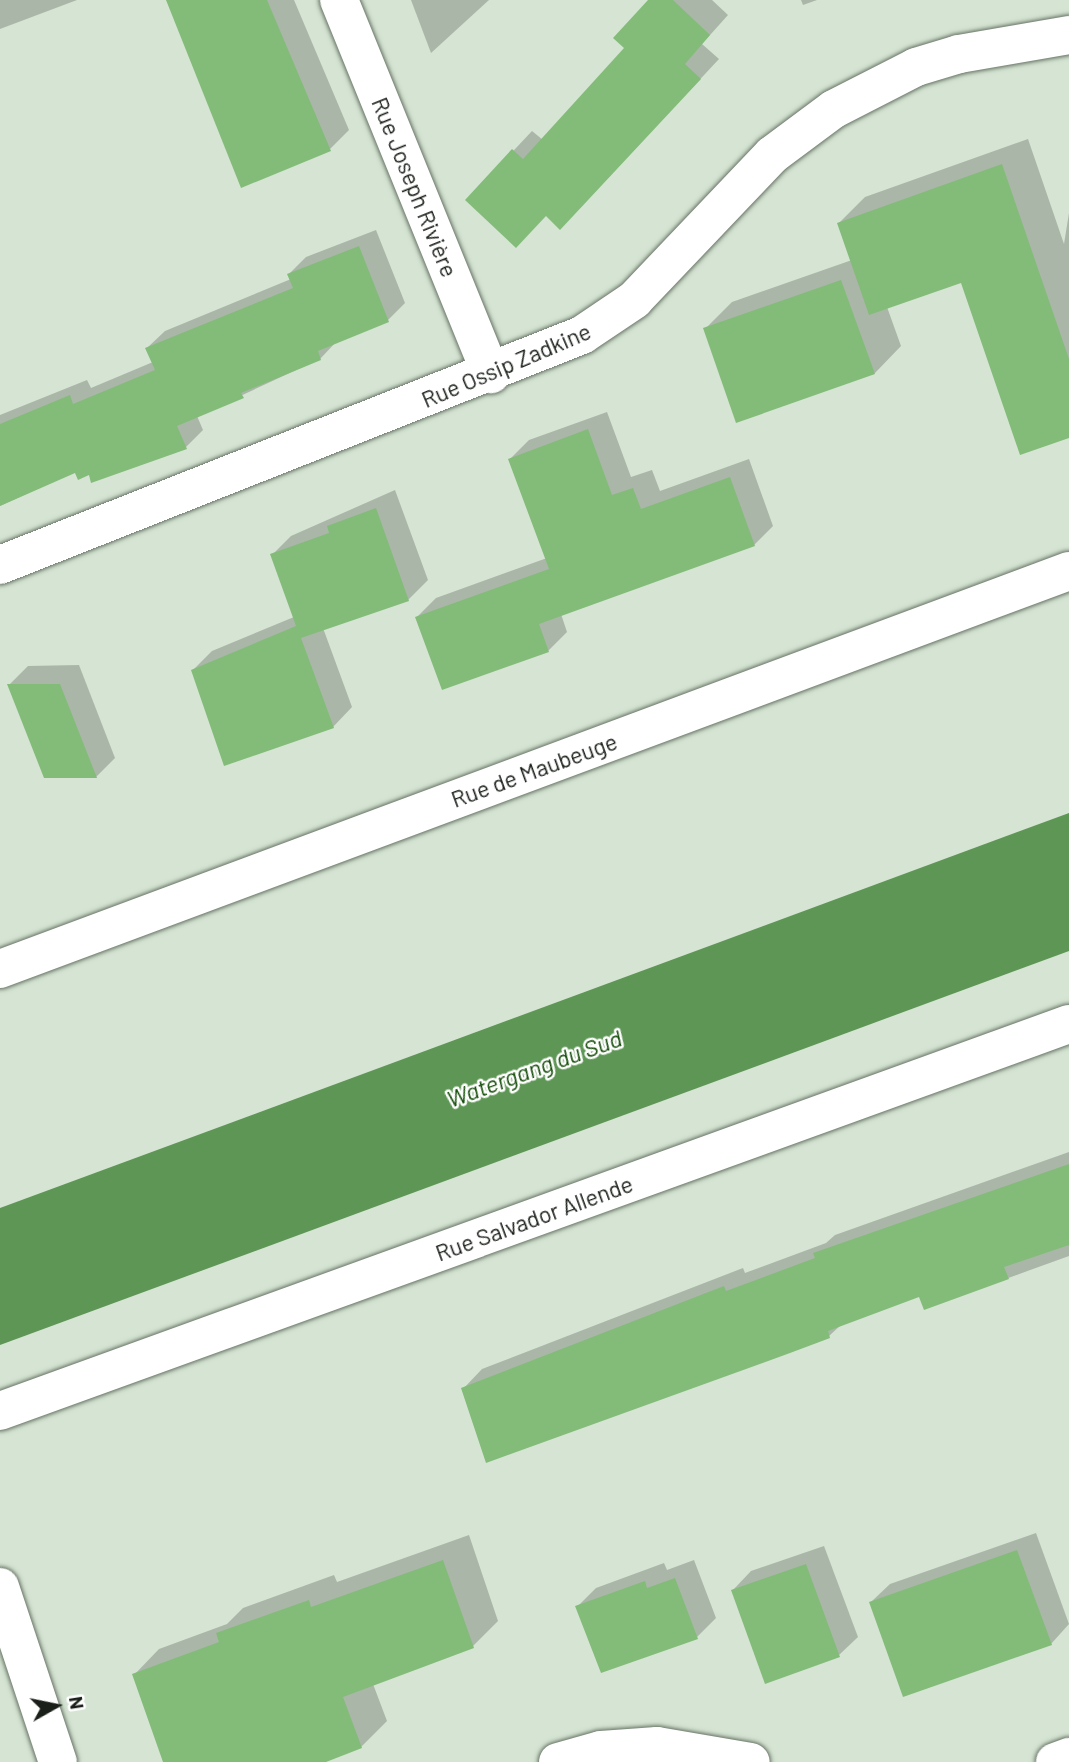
<!DOCTYPE html>
<meta charset="utf-8">
<style>
body{margin:0}
#map{position:relative;width:1069px;height:1762px;overflow:hidden;background:#d5e4d3;font-family:Barlow,sans-serif}
div>[style]{position:absolute}
[style*='--x']{left:calc(var(--x)*1px);top:calc(var(--y)*1px);width:calc(var(--w)*1px);rotate:calc(var(--a)*1deg)}
.water>*{inset:0;background:#5e9655}
.shadow>*{inset:0;background:#0003}
.building>*{inset:0;background:#83bc79}
.roads{filter:drop-shadow(0 0 2px #677465) drop-shadow(0 0 2px #677465)}
.street>*{height:38px;margin:-19px;padding:0 19px;transform-origin:19px;border-radius:19px;background:#fff}
.secondary>*{height:38px;margin:-19px;padding:0 19px;transform-origin:19px;border-radius:19px;background:#fff}
span{translate:-50% -50%;white-space:nowrap;text-align:center;line-height:1.15;-webkit-text-stroke:5px #fff;paint-order:stroke}
.street-label{font-size:23px;color:#1a1f19}
.water-label{font-size:24px;color:#164f0b;font-style:italic}
.north{position:absolute;left:21px;top:1671px;width:70px;height:70px;-webkit-text-stroke:5px #fff;paint-order:stroke;rotate:81deg;font-size:19px;font-weight:700;line-height:28px;text-align:center;color:#1a1f19}
.north::after{content:'';display:block;margin:auto;width:24px;height:32px;background:#1a1f19;clip-path:polygon(50% 0,100% 100%,50% 72%,0 100%)}
</style>
<div id="map">
<div class="water">
<i style="clip-path:polygon(1069px 813px,1069px 951px,0 1345px,0 1208px)"></i>
</div>
<div class="shadow">
<i style="clip-path:polygon(0 0,77px 0,0 29px)"></i>
<i style="clip-path:polygon(168px 0,294px 0,349px 130px,330px 149px)"></i>
<i style="clip-path:polygon(411px 0,489px 0,431px 53px)"></i>
<i style="clip-path:polygon(650px 0,712px 0,728px 15px,702px 44px,719px 59px,580px 208px,547px 214px,468px 199px,532px 131px,543px 140px,627px 48px)"></i>
<i style="clip-path:polygon(801px 0,817px 0,803px 5px)"></i>
<i style="clip-path:polygon(1028px 139px,1064px 244px,1069px 213px,1069px 436px,962px 281px,887px 307px,901px 346px,875px 373px,705px 329px,732px 302px,852px 260px,839px 223px,865px 197px)"></i>
<i style="clip-path:polygon(376px 230px,405px 303px,388px 320px,337px 341px,320px 359px,197px 416px,203px 430px,186px 447px,90px 473px,76px 471px,0 506px,0 415px,87px 380px,91px 388px,153px 362px,147px 348px,165px 331px,291px 279px,289px 274px,306px 257px)"></i>
<i style="clip-path:polygon(607px 412px,631px 477px,652px 470px,660px 491px,749px 459px,773px 526px,754px 545px,561px 614px,567px 632px,548px 651px,417px 617px,436px 598px,547px 558px,510px 459px,529px 440px)"></i>
<i style="clip-path:polygon(395px 490px,428px 580px,408px 600px,323px 628px,352px 707px,333px 727px,193px 670px,212px 651px,294px 617px,272px 555px,291px 536px)"></i>
<i style="clip-path:polygon(79px 665px,115px 758px,96px 777px,9px 685px,28px 666px)"></i>
<i style="clip-path:polygon(1069px 1152px,1069px 1256px,925px 1308px,920px 1295px,842px 1324px,829px 1336px,487px 1461px,463px 1389px,482px 1369px,743px 1268px,745px 1273px,826px 1243px,835px 1235px)"></i>
<i style="clip-path:polygon(1036px 1533px,1069px 1624px,1051px 1644px,871px 1602px,890px 1584px)"></i>
<i style="clip-path:polygon(469px 1535px,498px 1621px,473px 1646px,373px 1684px,387px 1721px,361px 1747px,321px 1762px,165px 1762px,134px 1675px,159px 1649px,227px 1624px,243px 1608px,334px 1575px,337px 1582px)"></i>
<i style="clip-path:polygon(824px 1546px,858px 1637px,839px 1655px,733px 1590px,751px 1571px)"></i>
<i style="clip-path:polygon(694px 1560px,716px 1618px,697px 1637px,577px 1607px,596px 1588px,664px 1563px,667px 1570px)"></i>
</div>
<div class="building">
<i style="clip-path:polygon(166px 0,267px 0,331px 151px,241px 188px)"></i>
<i style="clip-path:polygon(648px 0,673px 0,710px 35px,685px 64px,701px 79px,560px 230px,546px 216px,516px 248px,465px 200px,512px 149px,523px 159px,624px 48px,613px 38px)"></i>
<i style="clip-path:polygon(1002px 164px,1069px 359px,1069px 438px,1020px 455px,961px 283px,869px 315px,837px 223px)"></i>
<i style="clip-path:polygon(359px 246px,389px 322px,318px 351px,321px 360px,241px 393px,244px 398px,177px 426px,187px 449px,91px 483px,89px 475px,78px 480px,75px 473px,0 506px,0 424px,70px 395px,73px 404px,155px 370px,145px 348px,293px 288px,287px 274px)"></i>
<i style="clip-path:polygon(841px 280px,875px 374px,736px 423px,703px 328px)"></i>
<i style="clip-path:polygon(588px 429px,612px 495px,633px 488px,641px 509px,730px 477px,755px 546px,539px 624px,549px 652px,442px 690px,415px 617px,549px 569px,508px 459px)"></i>
<i style="clip-path:polygon(376px 508px,409px 601px,301px 638px,334px 728px,224px 766px,191px 670px,296px 626px,270px 554px,329px 533px,327px 526px)"></i>
<i style="clip-path:polygon(7px 684px,60px 684px,97px 778px,44px 778px)"></i>
<i style="clip-path:polygon(1069px 1164px,1069px 1245px,1004px 1267px,1009px 1279px,924px 1310px,919px 1297px,828px 1331px,830px 1338px,790px 1353px,486px 1463px,461px 1388px,724px 1286px,726px 1291px,815px 1258px,813px 1253px)"></i>
<i style="clip-path:polygon(1017px 1550px,1052px 1645px,903px 1697px,869px 1602px)"></i>
<i style="clip-path:polygon(443px 1560px,474px 1648px,343px 1697px,362px 1748px,326px 1762px,163px 1762px,132px 1674px,219px 1642px,216px 1633px,309px 1600px,311px 1607px)"></i>
<i style="clip-path:polygon(806px 1564px,840px 1657px,765px 1684px,731px 1590px)"></i>
<i style="clip-path:polygon(675px 1578px,698px 1639px,601px 1673px,575px 1606px,645px 1581px,647px 1588px)"></i>
</div>
<div class="roads">
<div class="street">
<i style="--x:339;--y:0;--w:404;--a:67.9"></i>
<i style="--x:0;--y:565;--w:626;--a:-21.56"></i>
<i style="--x:582;--y:335;--w:63;--a:-33.9"></i>
<i style="--x:634;--y:300;--w:200;--a:-46.4"></i>
<i style="--x:772;--y:155;--w:77;--a:-36.6"></i>
<i style="--x:834;--y:109;--w:92;--a:-27.1"></i>
<i style="--x:916;--y:67;--w:45;--a:-16.8"></i>
<i style="--x:959;--y:54;--w:112;--a:-9.8"></i>
<i style="--x:0;--y:1587;--w:184;--a:71.7"></i>
<i style="--x:558;--y:1762;--w:45;--a:-15.6"></i>
<i style="--x:601;--y:1750;--w:56;--a:-4.1"></i>
<i style="--x:657;--y:1746;--w:95;--a:9.7"></i>
<i style="--x:1055;--y:1762;--w:15;--a:-20"></i>
</div>
<div class="secondary">
<i style="--x:0;--y:969;--w:1141;--a:-20.42"></i>
<i style="--x:0;--y:1411;--w:1137;--a:-19.9"></i>
</div>
</div>
<div class="street-label">
<span style="left:415px;top:187px;rotate:68deg">Rue Joseph Rivière</span>
<span style="left:506px;top:365px;rotate:-23deg">Rue Ossip Zadkine</span>
<span style="left:534px;top:770px;rotate:-20deg">Rue de Maubeuge</span>
<span style="left:534px;top:1218px;rotate:-20deg">Rue Salvador Allende</span>
</div>
<div class="water-label">
<span style="left:534px;top:1068px;rotate:-20deg">Watergang du Sud</span>
</div>
<div class="north">N</div>
</div>
